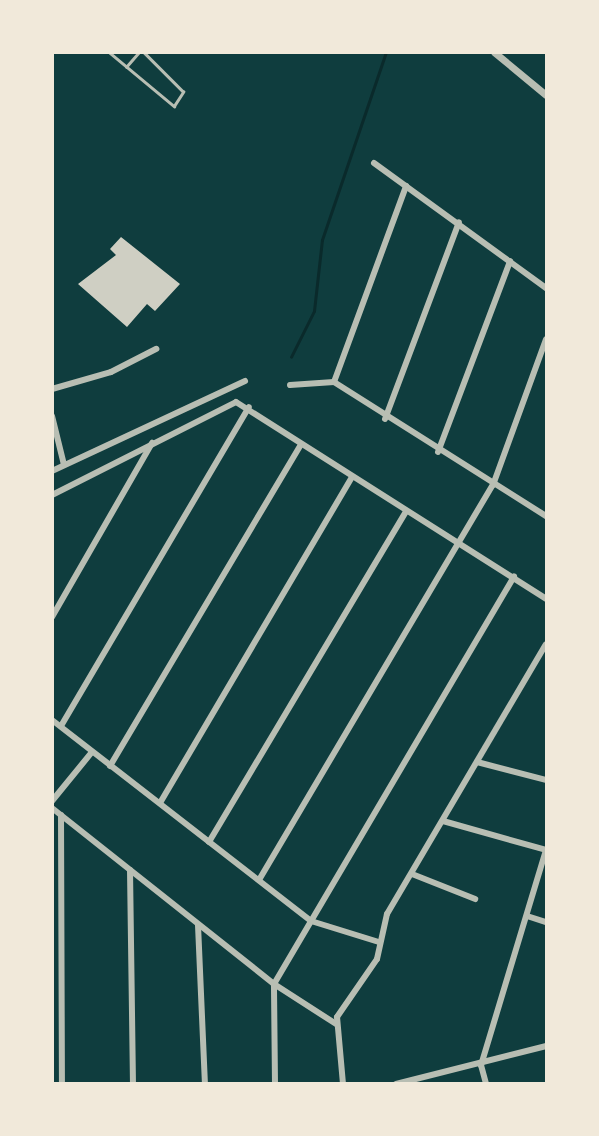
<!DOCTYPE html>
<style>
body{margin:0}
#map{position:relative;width:599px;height:1136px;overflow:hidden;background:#0f3d3e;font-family:Raleway,sans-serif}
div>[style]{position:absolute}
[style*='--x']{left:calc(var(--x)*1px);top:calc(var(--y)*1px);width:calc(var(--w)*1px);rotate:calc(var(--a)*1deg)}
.stream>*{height:2.5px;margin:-1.25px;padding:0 1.25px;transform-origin:1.25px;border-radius:1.25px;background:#0a2a2b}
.building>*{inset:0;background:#cfcfc3}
.service>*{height:2.5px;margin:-1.25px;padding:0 1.25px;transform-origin:1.25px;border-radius:1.25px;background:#b8beb3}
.minor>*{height:6px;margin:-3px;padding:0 3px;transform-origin:3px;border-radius:3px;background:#b8beb3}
.tertiary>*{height:7px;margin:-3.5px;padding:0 3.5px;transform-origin:3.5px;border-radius:3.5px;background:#b8beb3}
span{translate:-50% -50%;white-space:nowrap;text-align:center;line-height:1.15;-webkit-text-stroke:5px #f1e9da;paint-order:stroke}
.frame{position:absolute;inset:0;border:54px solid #f1e9da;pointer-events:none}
</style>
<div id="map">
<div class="stream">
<i style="--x:291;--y:357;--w:51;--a:-63.4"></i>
<i style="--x:314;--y:311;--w:71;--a:-83.6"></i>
<i style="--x:322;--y:240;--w:199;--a:-71.2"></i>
</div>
<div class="building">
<i style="clip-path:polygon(121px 237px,180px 284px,155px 311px,147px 304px,127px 327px,78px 284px,116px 255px,110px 249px)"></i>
</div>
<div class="service">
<i style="--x:109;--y:52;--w:85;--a:39.7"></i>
<i style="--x:174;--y:106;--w:17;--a:-57"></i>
<i style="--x:183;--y:92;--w:57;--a:-135"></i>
<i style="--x:126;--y:67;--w:20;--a:-49"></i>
</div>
<div class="minor">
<i style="--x:374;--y:163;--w:213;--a:36"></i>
<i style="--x:334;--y:382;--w:209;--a:-69.8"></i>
<i style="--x:290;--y:385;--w:44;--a:-3.9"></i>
<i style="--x:334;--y:382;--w:251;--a:32.3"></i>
<i style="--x:52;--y:389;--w:61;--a:-16.1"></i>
<i style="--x:111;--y:372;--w:51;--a:-27.1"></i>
<i style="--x:52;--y:416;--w:50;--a:76.2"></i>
<i style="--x:385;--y:419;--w:210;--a:-69.4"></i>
<i style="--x:438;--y:452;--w:204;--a:-69.3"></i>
<i style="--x:52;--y:471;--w:213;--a:-25"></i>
<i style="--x:52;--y:495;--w:206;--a:-26.8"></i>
<i style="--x:236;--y:402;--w:367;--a:32.4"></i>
<i style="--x:52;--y:617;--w:201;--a:-60.1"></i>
<i style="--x:52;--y:720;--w:328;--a:37.8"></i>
<i style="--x:311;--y:921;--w:71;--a:17.2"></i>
<i style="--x:61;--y:726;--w:370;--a:-59.5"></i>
<i style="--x:477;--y:762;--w:71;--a:14.6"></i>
<i style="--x:110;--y:766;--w:374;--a:-59.3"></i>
<i style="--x:52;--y:801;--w:63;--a:-50.8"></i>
<i style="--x:160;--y:803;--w:378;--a:-59.5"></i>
<i style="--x:52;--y:808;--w:283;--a:38.4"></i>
<i style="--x:274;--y:984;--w:74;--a:32.8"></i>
<i style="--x:61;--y:815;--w:269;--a:89.8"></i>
<i style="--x:443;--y:821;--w:107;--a:15.7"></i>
<i style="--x:546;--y:850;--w:225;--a:106.8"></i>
<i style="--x:481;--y:1065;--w:20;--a:75"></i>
<i style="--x:209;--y:842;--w:384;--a:-59.2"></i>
<i style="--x:130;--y:870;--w:214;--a:89.2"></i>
<i style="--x:412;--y:874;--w:68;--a:21.6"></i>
<i style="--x:259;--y:880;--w:459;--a:-59.4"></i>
<i style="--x:493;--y:485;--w:155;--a:-70"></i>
<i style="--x:527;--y:916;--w:20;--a:18"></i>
<i style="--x:198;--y:925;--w:159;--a:87.5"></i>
<i style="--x:275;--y:1084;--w:100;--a:-90.6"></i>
<i style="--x:274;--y:984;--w:473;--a:-59.5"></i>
<i style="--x:343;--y:1084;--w:67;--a:-95.1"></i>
<i style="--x:337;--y:1017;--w:70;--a:-55.4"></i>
<i style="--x:377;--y:959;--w:46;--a:-77.5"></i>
<i style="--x:387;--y:914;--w:313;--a:-59.5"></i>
<i style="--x:396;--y:1084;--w:155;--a:-14.2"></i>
</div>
<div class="tertiary">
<i style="--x:494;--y:52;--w:67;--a:39.6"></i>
</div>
<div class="frame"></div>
</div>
